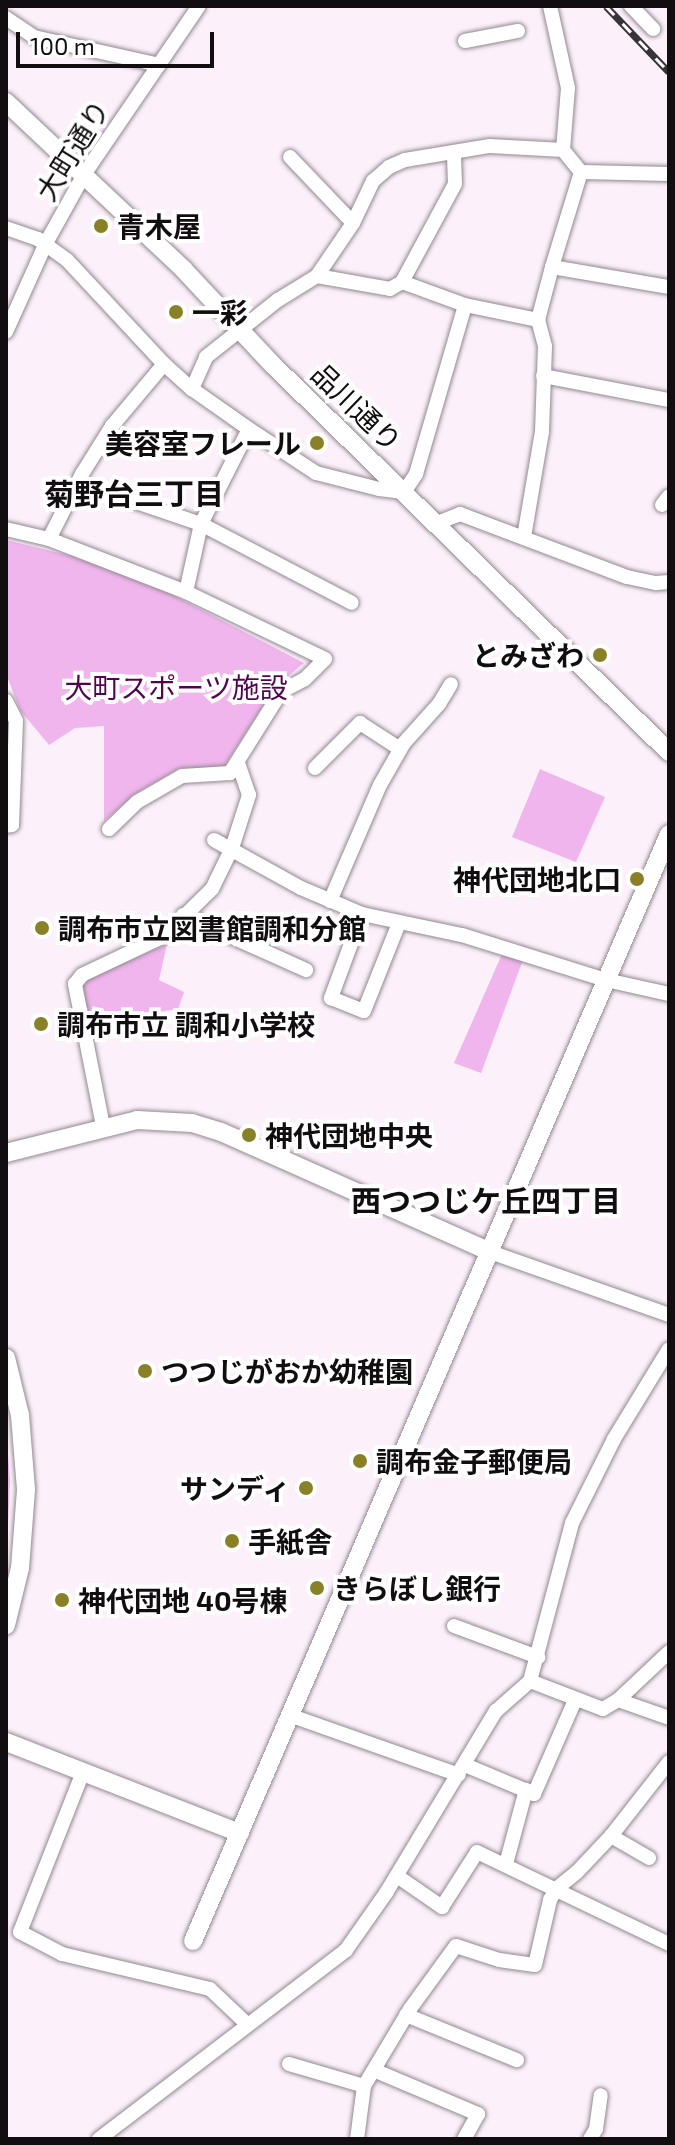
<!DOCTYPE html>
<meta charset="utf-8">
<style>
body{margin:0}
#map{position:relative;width:675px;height:2145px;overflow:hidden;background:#fcf1fb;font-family:"Exo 2","Noto Sans JP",sans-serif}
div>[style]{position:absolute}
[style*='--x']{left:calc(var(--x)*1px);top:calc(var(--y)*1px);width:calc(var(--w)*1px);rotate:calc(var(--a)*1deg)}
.green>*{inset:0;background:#f0b5ed}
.roads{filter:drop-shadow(0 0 2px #928891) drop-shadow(0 0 2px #928891)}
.minor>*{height:14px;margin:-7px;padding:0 7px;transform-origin:7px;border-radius:7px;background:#fff}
.tertiary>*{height:18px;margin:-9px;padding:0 9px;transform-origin:9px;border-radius:9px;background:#fff}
.rail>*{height:7px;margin-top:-3.5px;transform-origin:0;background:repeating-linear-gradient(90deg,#fff 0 12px,#383337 0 24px);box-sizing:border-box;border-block:2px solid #383337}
.dots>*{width:22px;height:22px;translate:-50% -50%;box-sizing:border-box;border:4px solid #fff;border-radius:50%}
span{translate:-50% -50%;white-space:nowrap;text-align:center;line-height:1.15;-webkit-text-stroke:8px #fff;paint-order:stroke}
.street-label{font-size:28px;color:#110d10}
.poi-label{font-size:28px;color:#110d10;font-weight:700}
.left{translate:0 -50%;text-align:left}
.right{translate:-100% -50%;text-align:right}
.park-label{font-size:28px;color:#510451}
.neighbourhood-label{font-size:30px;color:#110d10;font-weight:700}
.frame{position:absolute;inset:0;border:8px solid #110d10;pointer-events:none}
.scale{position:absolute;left:16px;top:32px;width:198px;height:36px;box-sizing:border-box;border:4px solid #110d10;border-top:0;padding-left:10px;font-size:24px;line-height:28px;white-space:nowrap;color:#110d10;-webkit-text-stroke:6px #fff;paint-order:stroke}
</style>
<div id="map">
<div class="green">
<i style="clip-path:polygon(6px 540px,76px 557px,167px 592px,304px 663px,275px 687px,224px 767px,178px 769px,135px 794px,104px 821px,104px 726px,75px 728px,49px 745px,20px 710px,6px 674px)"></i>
<i style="clip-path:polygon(540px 769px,605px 797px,576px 862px,512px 837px)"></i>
<i style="clip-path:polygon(167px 944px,159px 980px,184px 992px,178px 1009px,86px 1023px,80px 987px,87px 979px)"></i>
<i style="clip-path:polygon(502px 954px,523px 960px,481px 1073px,454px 1063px)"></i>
<i style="clip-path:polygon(6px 1425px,10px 1481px,6px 1569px)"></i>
</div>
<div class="roads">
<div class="minor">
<i style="--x:550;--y:6;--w:84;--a:77.6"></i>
<i style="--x:568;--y:88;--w:62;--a:94.6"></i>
<i style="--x:563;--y:150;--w:28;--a:51"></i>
<i style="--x:581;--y:172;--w:88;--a:1.3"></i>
<i style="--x:631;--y:6;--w:32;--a:46"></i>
<i style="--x:6;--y:18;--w:34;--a:34"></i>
<i style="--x:34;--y:37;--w:128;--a:12.6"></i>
<i style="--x:465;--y:41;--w:54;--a:-10.7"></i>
<i style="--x:290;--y:157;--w:91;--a:46.3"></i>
<i style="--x:581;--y:172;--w:99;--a:107"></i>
<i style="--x:552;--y:267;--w:119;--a:9.7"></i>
<i style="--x:6;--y:228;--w:34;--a:19"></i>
<i style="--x:38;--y:239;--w:36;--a:36"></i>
<i style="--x:67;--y:260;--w:142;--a:47"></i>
<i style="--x:164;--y:364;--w:38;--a:42"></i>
<i style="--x:192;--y:389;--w:70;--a:35.1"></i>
<i style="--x:249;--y:429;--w:80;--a:33.3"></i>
<i style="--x:316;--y:473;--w:65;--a:14.3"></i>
<i style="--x:379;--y:489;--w:25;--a:7"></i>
<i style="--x:404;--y:492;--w:22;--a:-56"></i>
<i style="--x:416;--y:474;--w:176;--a:-73.8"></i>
<i style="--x:317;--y:276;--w:74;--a:10.1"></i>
<i style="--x:390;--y:289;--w:14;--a:-30"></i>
<i style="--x:402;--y:282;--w:111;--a:-61.6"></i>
<i style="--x:455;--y:184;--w:31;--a:-92"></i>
<i style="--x:402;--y:282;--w:67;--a:20.1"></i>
<i style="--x:465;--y:305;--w:75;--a:11.6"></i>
<i style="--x:538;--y:320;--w:55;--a:-75.2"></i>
<i style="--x:6;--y:332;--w:98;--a:-65.8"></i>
<i style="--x:46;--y:243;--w:80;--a:-60.9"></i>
<i style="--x:85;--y:173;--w:202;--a:-55.7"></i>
<i style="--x:543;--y:376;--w:128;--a:10.8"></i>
<i style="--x:192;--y:389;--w:35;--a:-66"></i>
<i style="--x:206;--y:357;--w:92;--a:-38.4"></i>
<i style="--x:278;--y:300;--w:46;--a:-31.6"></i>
<i style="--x:317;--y:276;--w:64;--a:-55.8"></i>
<i style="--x:353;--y:223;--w:47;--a:-64.5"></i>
<i style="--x:373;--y:181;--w:21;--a:-41"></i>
<i style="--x:389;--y:167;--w:17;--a:-24"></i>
<i style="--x:405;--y:160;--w:86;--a:-9.4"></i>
<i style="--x:490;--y:146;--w:73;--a:3.1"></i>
<i style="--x:116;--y:495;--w:90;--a:18.8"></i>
<i style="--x:201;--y:524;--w:170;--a:27.6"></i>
<i style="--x:662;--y:505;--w:11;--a:-52"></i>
<i style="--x:435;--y:524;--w:27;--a:-22"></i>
<i style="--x:460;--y:514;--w:178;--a:20.7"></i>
<i style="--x:627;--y:577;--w:30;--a:12"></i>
<i style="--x:656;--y:583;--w:13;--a:-4"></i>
<i style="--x:6;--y:529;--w:44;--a:13.1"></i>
<i style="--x:49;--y:539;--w:147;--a:21.1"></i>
<i style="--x:186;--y:592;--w:154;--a:25.7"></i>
<i style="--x:325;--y:659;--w:28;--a:135"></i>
<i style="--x:305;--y:679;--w:27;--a:152"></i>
<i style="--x:281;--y:692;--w:96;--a:122.2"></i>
<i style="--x:230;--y:773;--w:48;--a:176.4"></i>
<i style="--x:182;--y:776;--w:52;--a:150"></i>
<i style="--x:137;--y:802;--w:39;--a:136"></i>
<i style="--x:524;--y:537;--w:107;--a:-80.3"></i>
<i style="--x:542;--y:432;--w:86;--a:-88"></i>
<i style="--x:545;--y:346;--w:27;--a:-105"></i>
<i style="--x:49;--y:539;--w:73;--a:-63.1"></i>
<i style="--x:82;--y:474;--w:57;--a:-58"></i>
<i style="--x:112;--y:426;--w:81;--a:-50"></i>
<i style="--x:186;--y:592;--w:70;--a:-77.6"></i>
<i style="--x:201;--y:524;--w:106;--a:-63.2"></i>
<i style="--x:6;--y:701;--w:22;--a:63"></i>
<i style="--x:16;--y:721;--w:104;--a:92.2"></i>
<i style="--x:12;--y:825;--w:6;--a:171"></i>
<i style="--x:315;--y:768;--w:64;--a:-45"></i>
<i style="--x:360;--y:723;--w:48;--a:33"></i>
<i style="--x:214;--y:840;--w:99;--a:28.9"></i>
<i style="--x:301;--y:888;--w:66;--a:23.1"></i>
<i style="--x:362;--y:914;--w:102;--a:11.9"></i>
<i style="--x:462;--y:935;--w:151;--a:17.4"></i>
<i style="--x:606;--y:980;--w:65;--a:12.5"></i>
<i style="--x:330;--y:901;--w:126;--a:-66.7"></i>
<i style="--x:380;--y:785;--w:48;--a:-60.3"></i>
<i style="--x:404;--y:743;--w:52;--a:-48.1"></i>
<i style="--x:439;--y:704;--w:23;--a:-59"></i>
<i style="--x:362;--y:914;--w:90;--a:110.3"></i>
<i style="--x:331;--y:998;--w:35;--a:22"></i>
<i style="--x:364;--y:1011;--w:95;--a:-68.3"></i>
<i style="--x:183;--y:915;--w:135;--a:24.1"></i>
<i style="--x:103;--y:1126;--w:145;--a:-101.2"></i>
<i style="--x:75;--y:984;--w:11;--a:-52"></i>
<i style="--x:82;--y:975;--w:91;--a:-25.4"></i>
<i style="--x:164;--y:936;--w:67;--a:-44.4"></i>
<i style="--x:212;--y:889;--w:46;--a:-64"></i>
<i style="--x:232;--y:848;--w:56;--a:-72.2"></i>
<i style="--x:249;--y:795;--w:34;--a:-109"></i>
<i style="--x:490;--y:1252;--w:190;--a:19.4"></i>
<i style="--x:454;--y:1626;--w:90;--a:20.3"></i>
<i style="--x:530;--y:1681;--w:78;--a:21"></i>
<i style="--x:603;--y:1709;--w:17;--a:-31"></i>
<i style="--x:618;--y:1700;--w:70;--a:-43.3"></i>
<i style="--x:618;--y:1700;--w:54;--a:19.4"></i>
<i style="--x:289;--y:1715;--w:180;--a:19.4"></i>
<i style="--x:465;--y:1765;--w:75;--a:22.8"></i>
<i style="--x:534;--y:1794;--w:103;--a:-66.4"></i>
<i style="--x:83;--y:1772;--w:172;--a:111.5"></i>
<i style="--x:20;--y:1932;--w:47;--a:27.6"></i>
<i style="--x:62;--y:1954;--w:152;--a:13.3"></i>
<i style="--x:210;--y:1989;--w:52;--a:43.5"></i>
<i style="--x:611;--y:1836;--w:44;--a:30.1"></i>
<i style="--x:506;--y:1864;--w:77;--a:-74.9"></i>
<i style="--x:397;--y:1876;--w:55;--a:34.6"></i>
<i style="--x:442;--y:1907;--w:65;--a:-57.5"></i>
<i style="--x:477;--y:1852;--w:213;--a:25.6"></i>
<i style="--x:406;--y:2015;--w:120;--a:22.1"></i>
<i style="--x:289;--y:2064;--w:78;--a:16.3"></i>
<i style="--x:364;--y:2086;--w:53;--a:97.5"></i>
<i style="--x:376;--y:2071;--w:111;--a:22.9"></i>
<i style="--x:478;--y:2114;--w:29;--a:119"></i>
<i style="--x:364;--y:2086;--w:90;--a:-59.1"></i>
<i style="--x:410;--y:2009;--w:78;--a:-53.9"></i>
<i style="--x:456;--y:1946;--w:45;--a:18"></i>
<i style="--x:499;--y:1960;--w:36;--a:8"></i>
<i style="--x:535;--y:1965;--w:67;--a:-77"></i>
<i style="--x:550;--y:1900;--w:13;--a:-61"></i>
<i style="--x:556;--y:1889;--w:27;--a:-39"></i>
<i style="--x:577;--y:1872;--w:50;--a:-46.6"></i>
<i style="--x:611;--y:1836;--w:94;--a:-51.9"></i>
<i style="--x:99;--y:2139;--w:311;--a:-37.4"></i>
<i style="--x:346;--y:1950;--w:70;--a:-54.9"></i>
<i style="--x:386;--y:1893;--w:213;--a:-58.9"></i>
<i style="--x:496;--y:1711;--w:45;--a:-41.4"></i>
<i style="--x:530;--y:1681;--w:163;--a:-75.1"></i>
<i style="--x:572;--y:1523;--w:94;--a:-63.4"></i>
<i style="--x:614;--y:1439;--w:105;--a:-58.6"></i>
<i style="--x:590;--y:2139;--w:12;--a:-59"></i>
<i style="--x:596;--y:2129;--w:34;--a:-82"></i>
</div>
<div class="tertiary">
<i style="--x:6;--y:102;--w:245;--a:43.3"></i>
<i style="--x:184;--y:270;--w:130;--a:46.9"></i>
<i style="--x:273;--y:365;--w:554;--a:44.34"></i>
<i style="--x:6;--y:1153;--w:135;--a:-14.1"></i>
<i style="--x:137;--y:1120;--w:55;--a:3.1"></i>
<i style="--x:192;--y:1123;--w:30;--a:17"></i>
<i style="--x:221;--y:1132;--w:295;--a:24"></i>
<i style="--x:6;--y:1358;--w:59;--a:76.2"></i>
<i style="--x:20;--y:1415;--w:75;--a:85.4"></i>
<i style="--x:26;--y:1490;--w:78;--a:94.4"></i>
<i style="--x:20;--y:1568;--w:59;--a:103.8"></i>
<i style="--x:6;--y:1742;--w:251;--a:21.3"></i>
<i style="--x:193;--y:1941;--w:1205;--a:-66.73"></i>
</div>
</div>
<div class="rail">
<i style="--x:606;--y:6;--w:91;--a:46.3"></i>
</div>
<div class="dots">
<i style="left:101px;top:226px;background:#898128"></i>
<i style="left:176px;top:312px;background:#898128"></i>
<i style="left:317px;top:443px;background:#898128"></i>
<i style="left:600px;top:655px;background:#898128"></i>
<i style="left:637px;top:879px;background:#898128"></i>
<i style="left:42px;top:928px;background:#898128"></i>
<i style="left:41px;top:1024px;background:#898128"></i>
<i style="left:249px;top:1135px;background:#898128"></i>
<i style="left:145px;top:1371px;background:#898128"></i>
<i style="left:360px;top:1461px;background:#898128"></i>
<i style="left:306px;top:1488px;background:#898128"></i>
<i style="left:232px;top:1541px;background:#898128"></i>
<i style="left:317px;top:1588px;background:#898128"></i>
<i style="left:62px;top:1600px;background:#898128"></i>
</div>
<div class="street-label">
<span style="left:72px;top:150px;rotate:-58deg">大町通り</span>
<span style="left:357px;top:407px;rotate:44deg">品川通り</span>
</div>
<div class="poi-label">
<span class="left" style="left:117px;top:226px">青木屋</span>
<span class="left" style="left:192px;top:312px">一彩</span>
<span class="right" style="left:301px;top:443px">美容室フレール</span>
<span class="right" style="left:584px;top:655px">とみざわ</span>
<span class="right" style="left:621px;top:879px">神代団地北口</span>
<span class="left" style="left:58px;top:928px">調布市立図書館調和分館</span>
<span class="left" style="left:57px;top:1024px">調布市立 調和小学校</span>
<span class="left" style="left:265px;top:1135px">神代団地中央</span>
<span class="left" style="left:161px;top:1371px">つつじがおか幼稚園</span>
<span class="left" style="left:376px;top:1461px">調布金子郵便局</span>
<span class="right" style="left:290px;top:1488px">サンディ</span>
<span class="left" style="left:248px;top:1541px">手紙舎</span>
<span class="left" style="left:333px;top:1588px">きらぼし銀行</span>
<span class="left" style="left:78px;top:1600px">神代団地 40号棟</span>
</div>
<div class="park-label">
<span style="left:176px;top:687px">大町スポーツ施設</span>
</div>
<div class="neighbourhood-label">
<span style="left:134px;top:493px">菊野台三丁目</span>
<span style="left:486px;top:1200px">西つつじケ丘四丁目</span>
</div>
<div class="frame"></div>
<div class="scale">100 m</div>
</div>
